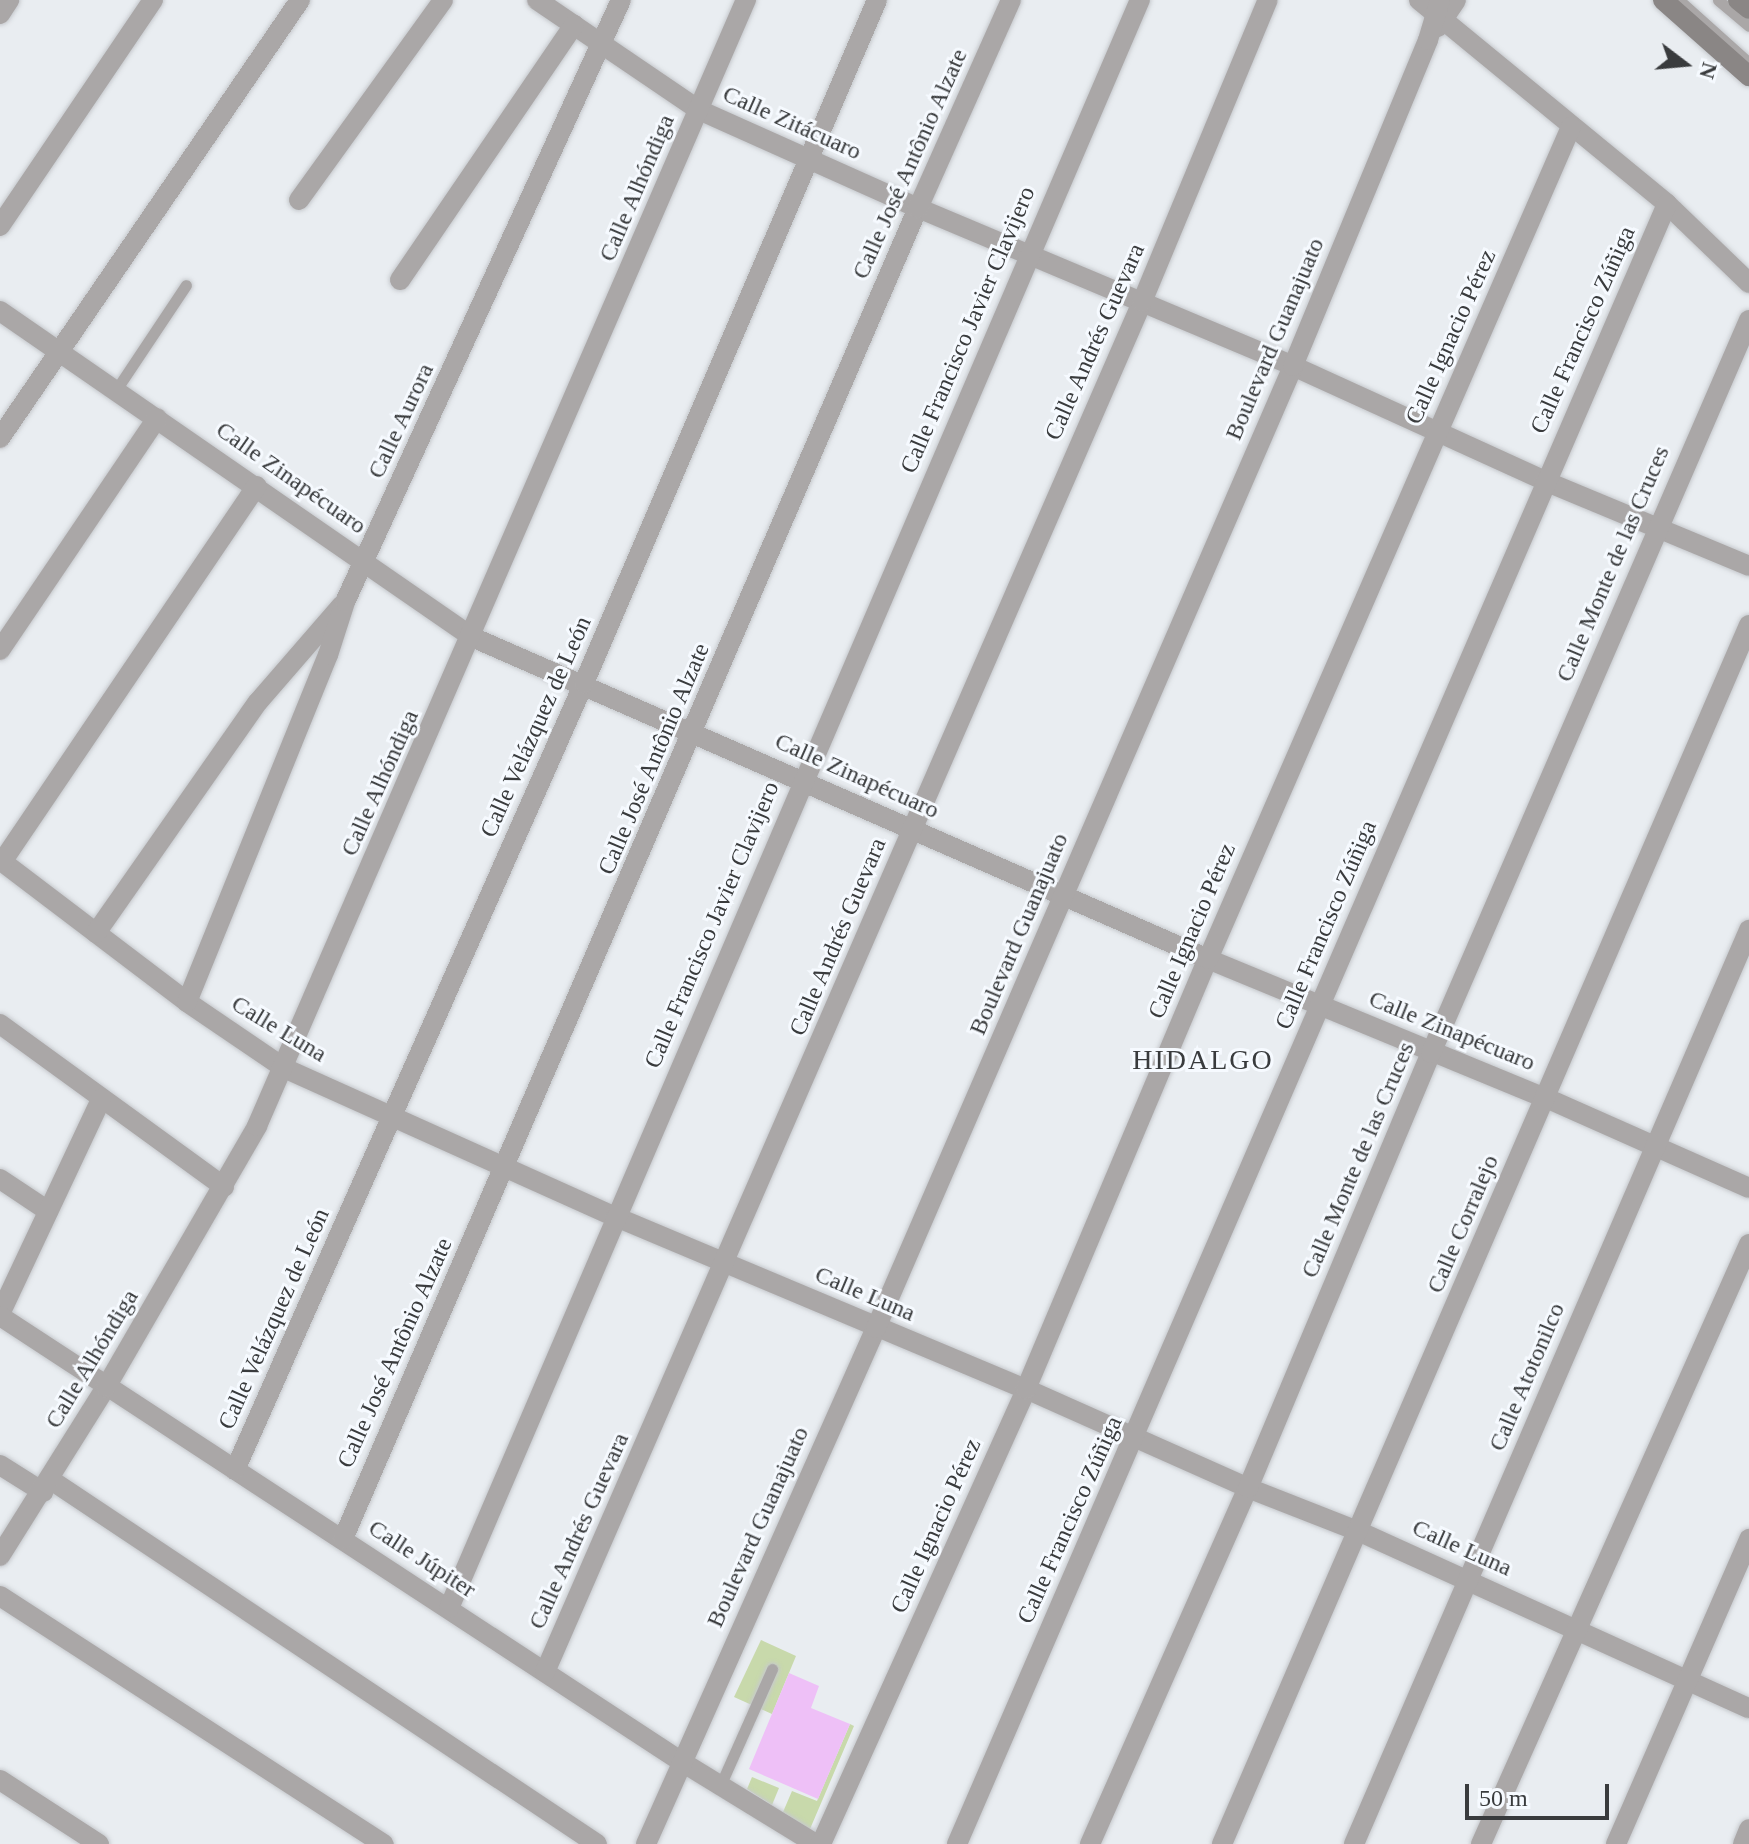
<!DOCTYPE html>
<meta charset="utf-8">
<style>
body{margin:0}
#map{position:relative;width:1749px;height:1844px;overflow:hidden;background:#e9edf1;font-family:Georgia,serif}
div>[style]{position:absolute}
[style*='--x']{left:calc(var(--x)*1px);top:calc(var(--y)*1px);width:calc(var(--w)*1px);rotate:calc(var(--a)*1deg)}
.green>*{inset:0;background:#c8d9ab}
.building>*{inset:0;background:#eec0f7}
.roads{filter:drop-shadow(0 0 2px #c6c9cd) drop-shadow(0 0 2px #c6c9cd)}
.service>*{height:11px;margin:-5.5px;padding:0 5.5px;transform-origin:5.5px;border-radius:5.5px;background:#aaa7a7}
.minor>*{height:20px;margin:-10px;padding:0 10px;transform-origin:10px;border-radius:10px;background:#aaa7a7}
.tertiary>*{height:20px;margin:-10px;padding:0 10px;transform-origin:10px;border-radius:10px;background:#aaa7a7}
.secondary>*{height:20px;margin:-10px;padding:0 10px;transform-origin:10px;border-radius:10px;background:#8a8685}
span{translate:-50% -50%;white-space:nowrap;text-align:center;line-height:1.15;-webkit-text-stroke:6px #f6faff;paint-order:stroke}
.street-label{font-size:24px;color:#393b3d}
.quarter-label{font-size:28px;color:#393b3d;letter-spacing:2px}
.north{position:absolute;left:1645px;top:24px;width:80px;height:80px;-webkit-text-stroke:6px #f6faff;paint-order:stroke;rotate:106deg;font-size:22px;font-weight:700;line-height:32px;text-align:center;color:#393b3d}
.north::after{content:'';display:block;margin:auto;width:28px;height:36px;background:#393b3d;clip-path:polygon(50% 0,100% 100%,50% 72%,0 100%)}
.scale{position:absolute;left:1465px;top:1784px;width:144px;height:36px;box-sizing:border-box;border:4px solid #393b3d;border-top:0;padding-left:10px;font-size:24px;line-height:28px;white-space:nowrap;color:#393b3d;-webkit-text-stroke:6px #f6faff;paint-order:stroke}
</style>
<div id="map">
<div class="green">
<i style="clip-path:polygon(761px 1640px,796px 1656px,772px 1714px,734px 1697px)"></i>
<i style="clip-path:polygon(850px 1724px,854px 1726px,810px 1829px,783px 1812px,792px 1791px,817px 1801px)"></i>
<i style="clip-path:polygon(752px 1777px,779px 1788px,772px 1805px,747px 1789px)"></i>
</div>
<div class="building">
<i style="clip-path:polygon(789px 1673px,819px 1686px,811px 1708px,850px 1724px,818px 1799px,749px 1769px)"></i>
</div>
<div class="roads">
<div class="service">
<i style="--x:1679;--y:0;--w:91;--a:41.9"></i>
<i style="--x:1718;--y:0;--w:40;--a:40"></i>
<i style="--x:116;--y:390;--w:126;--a:-56.3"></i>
<i style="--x:720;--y:1786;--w:128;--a:-66"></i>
</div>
<div class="minor">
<i style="--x:537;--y:0;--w:196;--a:34.2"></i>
<i style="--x:699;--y:110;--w:240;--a:24.1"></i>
<i style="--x:918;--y:208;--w:407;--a:22.8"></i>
<i style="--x:1293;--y:366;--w:277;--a:24.5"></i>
<i style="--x:1545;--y:481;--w:221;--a:22.6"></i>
<i style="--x:1419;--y:0;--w:321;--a:39.4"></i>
<i style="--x:1667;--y:204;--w:114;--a:43.9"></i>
<i style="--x:0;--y:14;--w:17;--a:-57"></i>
<i style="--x:299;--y:200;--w:246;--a:-54.2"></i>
<i style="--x:0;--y:226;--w:273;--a:-55.9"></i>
<i style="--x:400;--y:280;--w:309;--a:-55.7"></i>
<i style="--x:0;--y:311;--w:574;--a:34.63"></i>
<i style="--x:472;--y:637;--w:803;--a:23.63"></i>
<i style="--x:1208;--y:959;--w:365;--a:22.4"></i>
<i style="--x:1546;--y:1098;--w:222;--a:23.9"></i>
<i style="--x:0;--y:438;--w:531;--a:-55.59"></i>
<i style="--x:0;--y:650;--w:280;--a:-55.9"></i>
<i style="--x:0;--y:860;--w:235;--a:37.2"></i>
<i style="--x:187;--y:1002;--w:117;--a:34.2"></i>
<i style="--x:284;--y:1068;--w:364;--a:24.2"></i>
<i style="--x:616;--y:1217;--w:445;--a:22.8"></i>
<i style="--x:1026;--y:1389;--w:243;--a:24"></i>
<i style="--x:1248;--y:1488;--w:118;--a:21.4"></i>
<i style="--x:1358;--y:1531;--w:429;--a:24.4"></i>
<i style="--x:2;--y:862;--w:454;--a:-55.9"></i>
<i style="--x:96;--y:933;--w:282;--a:-55"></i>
<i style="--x:258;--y:702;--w:128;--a:-49.1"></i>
<i style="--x:187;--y:1002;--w:375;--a:-67.9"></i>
<i style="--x:328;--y:655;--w:56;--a:-72.2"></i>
<i style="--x:345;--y:602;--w:662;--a:-65.37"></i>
<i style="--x:0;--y:1024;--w:277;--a:36"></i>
<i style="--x:0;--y:1179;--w:58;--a:33.7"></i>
<i style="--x:0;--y:1314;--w:238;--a:-64.8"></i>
<i style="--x:0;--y:1316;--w:815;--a:33.18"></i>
<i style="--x:682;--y:1762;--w:157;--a:31.5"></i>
<i style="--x:0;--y:1465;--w:51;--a:32.1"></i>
<i style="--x:235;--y:1470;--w:861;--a:-66.08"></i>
<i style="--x:584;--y:683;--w:743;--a:-66.78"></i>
<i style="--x:51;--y:1480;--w:656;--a:33.69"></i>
<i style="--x:343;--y:1539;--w:1450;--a:-66.64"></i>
<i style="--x:918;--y:208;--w:228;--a:-65.9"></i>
<i style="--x:0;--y:1556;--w:199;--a:-57.9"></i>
<i style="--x:106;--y:1387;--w:302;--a:-59.9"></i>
<i style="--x:257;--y:1126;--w:1228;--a:-66.53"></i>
<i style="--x:0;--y:1596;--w:457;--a:32.9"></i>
<i style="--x:449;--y:1608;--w:1750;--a:-66.75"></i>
<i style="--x:545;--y:1672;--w:1494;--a:-66.45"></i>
<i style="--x:1142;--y:302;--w:327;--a:-67.4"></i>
<i style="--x:0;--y:1780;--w:118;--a:32.9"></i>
<i style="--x:821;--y:1844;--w:499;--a:-65.7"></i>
<i style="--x:1026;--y:1389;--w:467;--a:-67.1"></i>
<i style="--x:1208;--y:959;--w:908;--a:-66.43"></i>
<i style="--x:957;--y:1844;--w:1787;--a:-66.59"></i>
<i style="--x:1090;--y:1844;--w:389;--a:-66.1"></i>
<i style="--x:1248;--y:1488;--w:472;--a:-67.2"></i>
<i style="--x:1431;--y:1053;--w:799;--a:-66.55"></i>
<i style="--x:1222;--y:1844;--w:1328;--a:-66.62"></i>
<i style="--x:1354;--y:1844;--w:996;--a:-66.63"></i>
<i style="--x:1481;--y:1844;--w:657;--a:-65.93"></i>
<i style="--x:1616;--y:1844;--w:333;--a:-66.4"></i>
<i style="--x:1743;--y:1844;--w:16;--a:-68"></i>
</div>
<div class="tertiary">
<i style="--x:1438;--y:27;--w:32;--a:-56"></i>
<i style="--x:646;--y:1844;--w:565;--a:-65.98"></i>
<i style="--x:876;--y:1328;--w:1048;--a:-66.56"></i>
<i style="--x:1293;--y:366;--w:353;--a:-67.5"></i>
<i style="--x:1428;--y:40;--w:42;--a:-73.3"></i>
</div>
<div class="secondary">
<i style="--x:1663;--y:0;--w:115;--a:41.5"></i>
<i style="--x:1738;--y:0;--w:14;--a:39"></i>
</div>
</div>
<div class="street-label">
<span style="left:792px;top:123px;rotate:24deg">Calle Zitácuaro</span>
<span style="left:910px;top:164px;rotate:-66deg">Calle José Antônio Alzate</span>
<span style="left:637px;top:188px;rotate:-67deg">Calle Alhóndiga</span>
<span style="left:968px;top:330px;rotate:-67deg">Calle Francisco Javier Clavijero</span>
<span style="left:1583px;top:330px;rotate:-66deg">Calle Francisco Zúñiga</span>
<span style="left:1451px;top:337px;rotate:-66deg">Calle Ignacio Pérez</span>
<span style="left:1275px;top:339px;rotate:-67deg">Boulevard Guanajuato</span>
<span style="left:1095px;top:342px;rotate:-66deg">Calle Andrés Guevara</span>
<span style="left:401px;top:421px;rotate:-65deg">Calle Aurora</span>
<span style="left:291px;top:478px;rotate:35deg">Calle Zinapécuaro</span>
<span style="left:1613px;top:564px;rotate:-67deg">Calle Monte de las Cruces</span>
<span style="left:536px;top:727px;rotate:-66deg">Calle Velázquez de León</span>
<span style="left:654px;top:759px;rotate:-67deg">Calle José Antônio Alzate</span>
<span style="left:857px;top:776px;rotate:24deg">Calle Zinapécuaro</span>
<span style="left:380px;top:783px;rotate:-66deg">Calle Alhóndiga</span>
<span style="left:712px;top:925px;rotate:-67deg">Calle Francisco Javier Clavijero</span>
<span style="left:1326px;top:925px;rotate:-67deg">Calle Francisco Zúñiga</span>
<span style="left:1192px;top:931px;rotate:-67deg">Calle Ignacio Pérez</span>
<span style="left:1019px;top:934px;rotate:-67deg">Boulevard Guanajuato</span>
<span style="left:838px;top:937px;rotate:-67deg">Calle Andrés Guevara</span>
<span style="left:279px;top:1029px;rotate:31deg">Calle Luna</span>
<span style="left:1452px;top:1031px;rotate:22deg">Calle Zinapécuaro</span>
<span style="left:1358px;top:1160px;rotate:-67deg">Calle Monte de las Cruces</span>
<span style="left:1463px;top:1224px;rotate:-67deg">Calle Corralejo</span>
<span style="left:865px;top:1294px;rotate:23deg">Calle Luna</span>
<span style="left:274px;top:1319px;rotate:-66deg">Calle Velázquez de León</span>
<span style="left:395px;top:1353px;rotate:-66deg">Calle José Antônio Alzate</span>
<span style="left:92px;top:1359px;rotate:-59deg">Calle Alhóndiga</span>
<span style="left:1527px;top:1377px;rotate:-67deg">Calle Atotonilco</span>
<span style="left:1070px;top:1520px;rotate:-66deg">Calle Francisco Zúñiga</span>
<span style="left:936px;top:1526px;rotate:-66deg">Calle Ignacio Pérez</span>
<span style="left:758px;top:1527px;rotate:-66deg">Boulevard Guanajuato</span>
<span style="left:579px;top:1531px;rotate:-66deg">Calle Andrés Guevara</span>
<span style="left:1462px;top:1548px;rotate:24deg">Calle Luna</span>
<span style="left:422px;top:1559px;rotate:33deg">Calle Júpiter</span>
</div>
<div class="quarter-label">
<span style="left:1203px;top:1060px">HIDALGO</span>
</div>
<div class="north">N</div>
<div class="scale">50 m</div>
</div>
